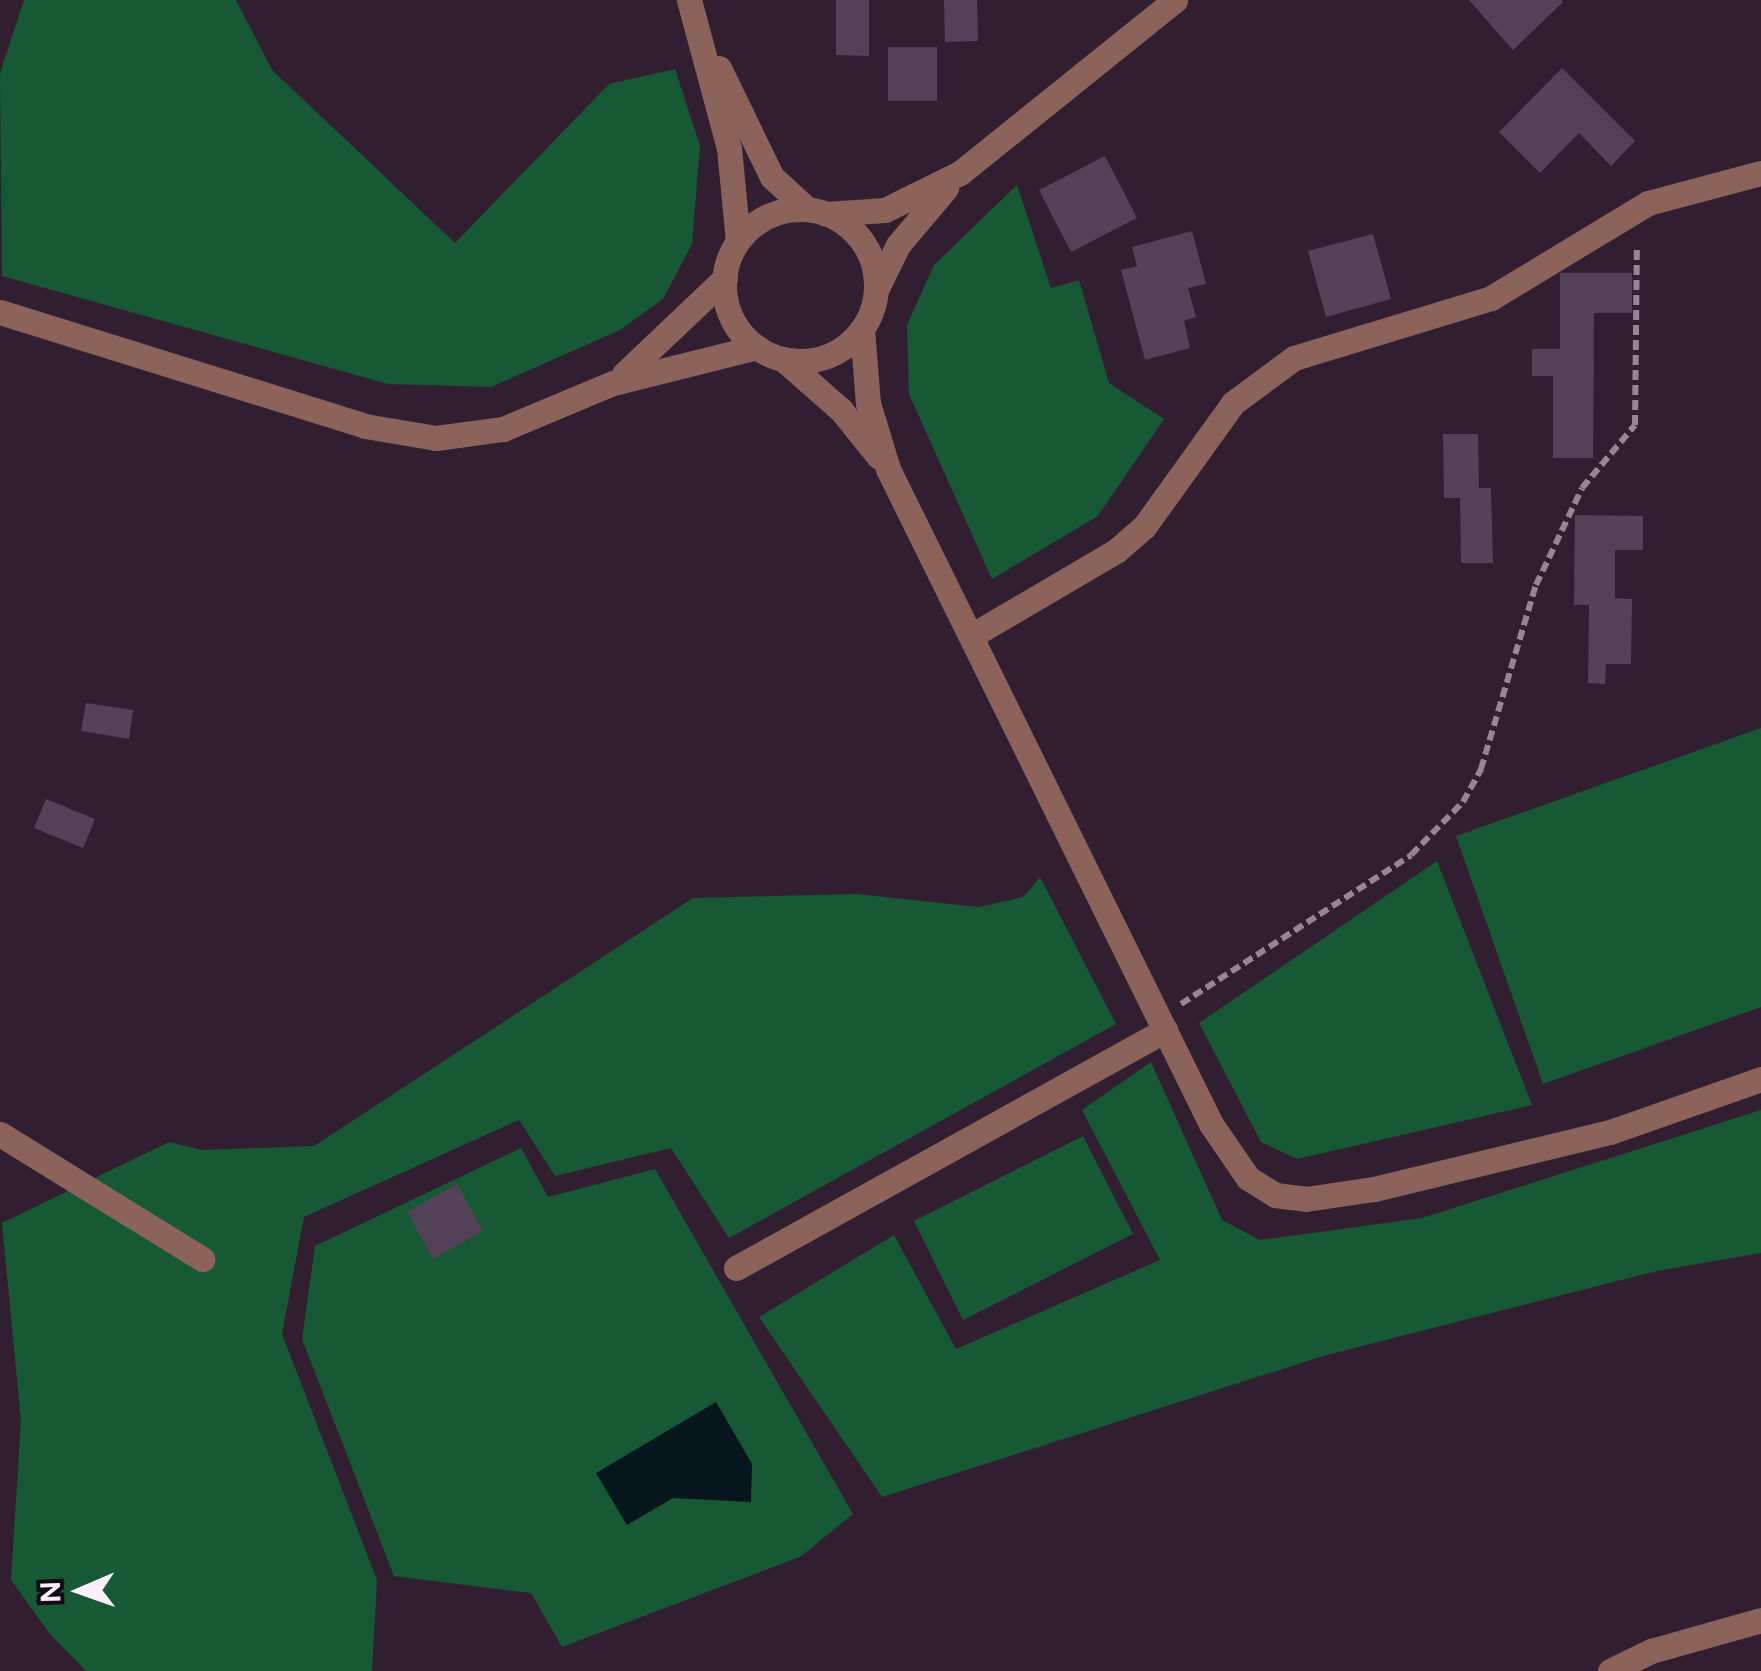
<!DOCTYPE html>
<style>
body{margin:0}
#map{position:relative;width:1761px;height:1671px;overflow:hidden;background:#311f31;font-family:Figtree,sans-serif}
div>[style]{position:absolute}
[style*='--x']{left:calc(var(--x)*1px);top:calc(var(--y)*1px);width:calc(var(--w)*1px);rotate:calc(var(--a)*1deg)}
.green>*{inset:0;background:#175835}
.water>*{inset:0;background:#07161c}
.building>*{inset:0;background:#534258}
.path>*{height:6px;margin-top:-3px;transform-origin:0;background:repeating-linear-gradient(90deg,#958695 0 10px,transparent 0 15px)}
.minor>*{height:25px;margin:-12.5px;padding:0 12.5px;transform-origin:12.5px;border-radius:12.5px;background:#8c635b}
.minor>.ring{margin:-12.5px;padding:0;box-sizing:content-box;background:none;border:25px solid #8c635b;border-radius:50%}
span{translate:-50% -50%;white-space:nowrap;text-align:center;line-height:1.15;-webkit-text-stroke:8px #140c14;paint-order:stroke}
.north{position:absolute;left:30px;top:1541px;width:100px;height:100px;-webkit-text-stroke:8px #140c14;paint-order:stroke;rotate:268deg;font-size:28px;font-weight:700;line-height:40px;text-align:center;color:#fcf0fc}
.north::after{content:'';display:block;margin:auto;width:35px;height:45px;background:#fcf0fc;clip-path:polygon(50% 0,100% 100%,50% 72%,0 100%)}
</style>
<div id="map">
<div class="green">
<i style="clip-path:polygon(24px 0,236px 0,272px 70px,455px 243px,609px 84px,675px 69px,700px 146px,692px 244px,663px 299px,620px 330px,491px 387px,388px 384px,2px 276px,0 73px)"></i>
<i style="clip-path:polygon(1017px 185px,1051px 288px,1079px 280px,1109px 383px,1164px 419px,1098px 516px,992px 579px,909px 394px,907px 325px,934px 265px)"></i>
<i style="clip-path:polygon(1761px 728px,1761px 1007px,1543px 1084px,1456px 836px)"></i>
<i style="clip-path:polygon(1437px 861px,1532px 1105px,1297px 1159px,1261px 1142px,1199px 1023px)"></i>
<i style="clip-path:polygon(1040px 877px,1116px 1024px,729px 1238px,671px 1148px,555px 1176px,519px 1120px,304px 1217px,282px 1334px,377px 1580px,372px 1671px,86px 1671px,50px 1634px,11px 1580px,21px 1421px,2px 1223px,169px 1142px,202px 1150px,314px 1146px,693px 898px,856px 894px,979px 907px,1023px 897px)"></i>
<i style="clip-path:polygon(1151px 1062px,1222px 1220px,1260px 1240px,1422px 1218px,1761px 1110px,1761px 1253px,1657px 1271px,1323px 1356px,882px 1497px,759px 1317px,894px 1235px,956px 1349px,1160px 1260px,1082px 1110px)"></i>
<i style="clip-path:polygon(1083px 1136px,1133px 1234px,963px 1320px,914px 1221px)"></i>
<i style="clip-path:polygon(521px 1148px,548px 1197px,655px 1169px,853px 1514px,800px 1557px,562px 1647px,531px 1593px,394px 1576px,302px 1339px,315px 1246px)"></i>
</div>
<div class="water">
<i style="clip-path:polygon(716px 1402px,752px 1464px,751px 1502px,673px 1498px,627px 1525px,596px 1473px)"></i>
</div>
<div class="building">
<i style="clip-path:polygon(836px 0,869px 0,869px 56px,836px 55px)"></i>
<i style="clip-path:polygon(944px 0,977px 0,978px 41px,945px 42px)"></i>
<i style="clip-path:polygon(1469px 0,1561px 0,1563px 2px,1513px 50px)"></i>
<i style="clip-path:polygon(888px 47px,937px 47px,937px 101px,888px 101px)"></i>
<i style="clip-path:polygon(1562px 68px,1635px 141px,1611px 166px,1579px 133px,1540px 173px,1499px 132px)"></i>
<i style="clip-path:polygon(1105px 156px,1137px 218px,1071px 252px,1039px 190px)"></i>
<i style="clip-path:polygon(1192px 231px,1206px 284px,1188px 288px,1196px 317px,1184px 321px,1190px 348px,1145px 360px,1121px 270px,1137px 266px,1132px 247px)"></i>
<i style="clip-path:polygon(1373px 234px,1391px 299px,1326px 317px,1308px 251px)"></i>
<i style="clip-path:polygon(1560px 273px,1632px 273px,1632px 313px,1594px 313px,1593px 458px,1553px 458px,1553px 376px,1532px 376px,1532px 349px,1560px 349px)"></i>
<i style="clip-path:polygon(1443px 434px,1478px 434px,1479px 488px,1491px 488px,1493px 563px,1461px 563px,1460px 498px,1444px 498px)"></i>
<i style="clip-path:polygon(1575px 515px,1643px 516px,1643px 550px,1615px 550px,1615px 598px,1632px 599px,1631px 664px,1606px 664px,1605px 684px,1588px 683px,1589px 605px,1574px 605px)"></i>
<i style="clip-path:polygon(86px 703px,133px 710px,129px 739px,81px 731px)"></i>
<i style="clip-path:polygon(46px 799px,95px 819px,83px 848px,34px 828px)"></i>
<i style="clip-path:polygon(457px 1184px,483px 1231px,433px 1259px,407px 1212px)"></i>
</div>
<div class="path">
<i style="--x:1181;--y:1004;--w:274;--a:-32.9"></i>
<i style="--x:1411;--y:855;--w:74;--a:-45.5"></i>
<i style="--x:1463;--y:802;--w:38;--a:-61"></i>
<i style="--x:1481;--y:769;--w:192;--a:-73.4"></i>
<i style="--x:1536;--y:585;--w:107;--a:-64.6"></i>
<i style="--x:1582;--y:488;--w:82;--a:-49.9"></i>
<i style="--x:1635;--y:425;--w:180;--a:-89.4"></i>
</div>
<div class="minor">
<i style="--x:689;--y:0;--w:153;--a:74.9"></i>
<i style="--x:729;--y:148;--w:93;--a:84.5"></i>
<i style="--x:719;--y:68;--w:121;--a:64.1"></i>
<i style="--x:772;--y:177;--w:47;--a:42.4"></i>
<i class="ring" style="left:724px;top:209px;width:127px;height:127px"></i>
<i style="--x:826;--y:214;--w:59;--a:-3.9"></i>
<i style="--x:885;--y:210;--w:84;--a:-26.3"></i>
<i style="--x:960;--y:173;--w:276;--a:-38.8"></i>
<i style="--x:876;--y:290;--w:50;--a:-63.9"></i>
<i style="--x:898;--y:245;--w:75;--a:-49.9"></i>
<i style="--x:0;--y:312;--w:382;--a:17.3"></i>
<i style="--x:365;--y:426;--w:72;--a:9.6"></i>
<i style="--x:436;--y:438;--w:68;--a:-7.7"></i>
<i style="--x:503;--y:429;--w:119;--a:-22.7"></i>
<i style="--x:613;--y:383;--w:148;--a:-14"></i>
<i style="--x:862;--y:329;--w:74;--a:85.4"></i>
<i style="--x:868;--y:403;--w:69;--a:73.1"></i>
<i style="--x:888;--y:469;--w:730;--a:63.75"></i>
<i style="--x:1211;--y:1124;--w:65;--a:55.6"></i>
<i style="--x:1248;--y:1178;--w:32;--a:32"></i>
<i style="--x:1275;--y:1195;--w:31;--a:7"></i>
<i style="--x:1306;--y:1199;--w:69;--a:-8.4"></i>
<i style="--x:1374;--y:1189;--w:243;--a:-13.6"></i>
<i style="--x:1610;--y:1132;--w:160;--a:-19.3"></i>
<i style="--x:783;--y:359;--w:77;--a:41.3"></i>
<i style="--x:841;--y:410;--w:60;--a:51"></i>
<i style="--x:624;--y:374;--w:139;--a:-43.5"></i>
<i style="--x:971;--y:636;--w:168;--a:-30.4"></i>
<i style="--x:1116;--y:551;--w:37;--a:-41"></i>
<i style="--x:1144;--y:527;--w:153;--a:-54.3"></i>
<i style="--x:1233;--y:403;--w:76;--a:-36.4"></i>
<i style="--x:1294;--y:358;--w:206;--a:-16.9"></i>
<i style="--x:1491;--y:298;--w:184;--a:-31.2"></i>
<i style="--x:1648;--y:203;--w:117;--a:-14.9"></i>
<i style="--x:0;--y:1134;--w:238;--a:31.7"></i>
<i style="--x:736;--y:1268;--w:491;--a:-29"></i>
<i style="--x:1610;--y:1671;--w:46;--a:-26"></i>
<i style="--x:1651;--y:1651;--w:114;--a:-15.7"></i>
</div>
<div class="north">N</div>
</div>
